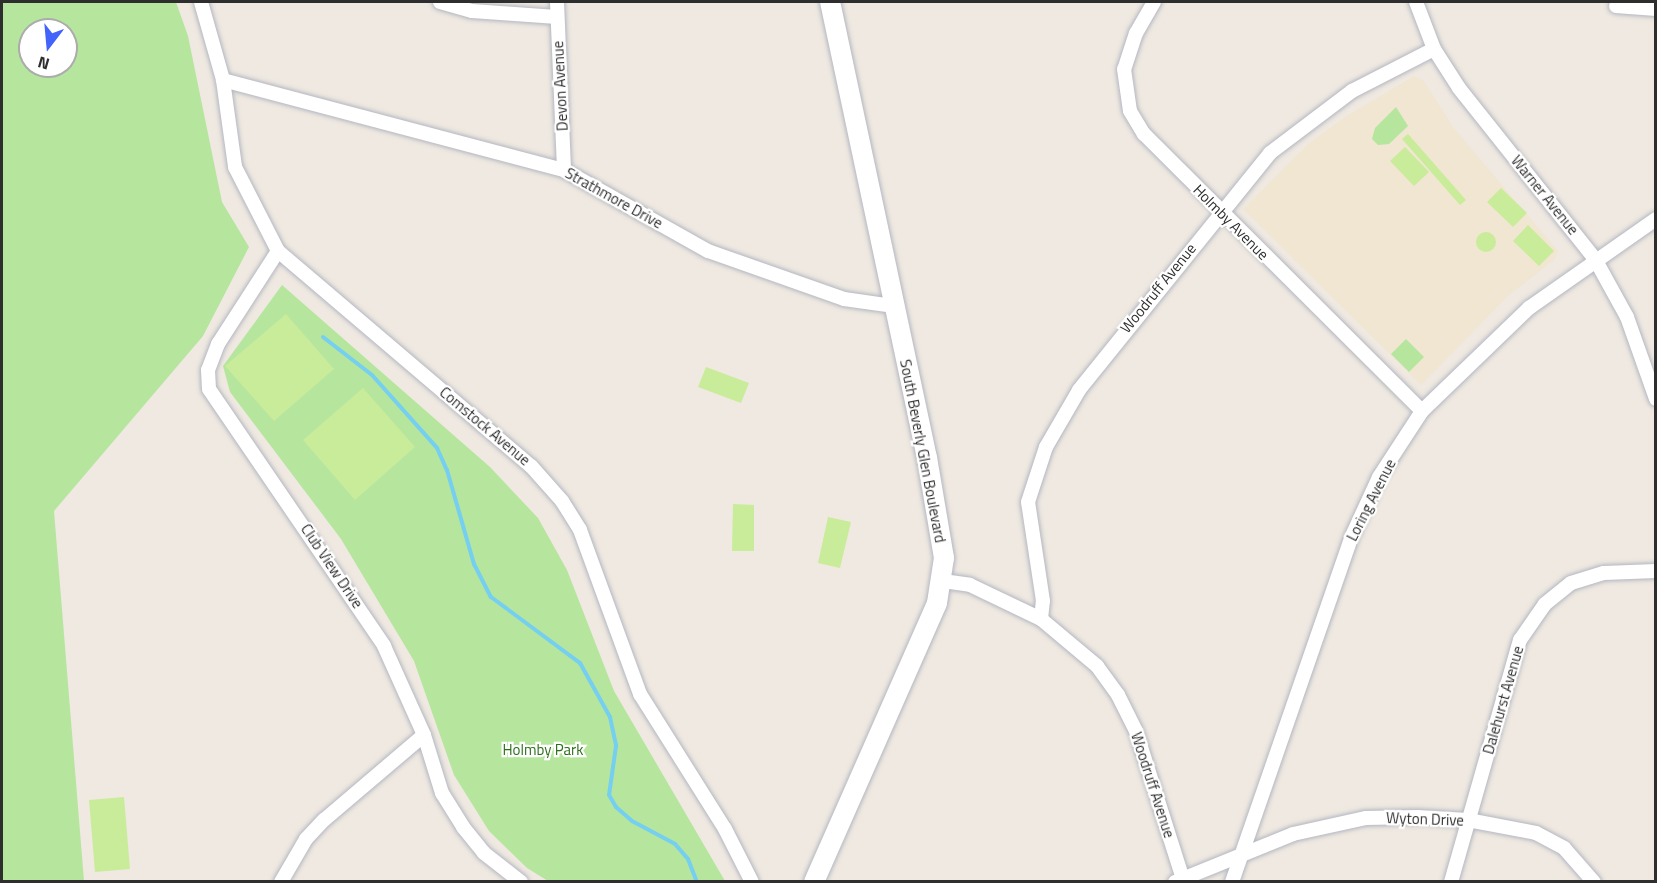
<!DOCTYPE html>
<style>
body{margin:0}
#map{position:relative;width:1657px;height:883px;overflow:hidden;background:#efe9e1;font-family:"Titillium Web",sans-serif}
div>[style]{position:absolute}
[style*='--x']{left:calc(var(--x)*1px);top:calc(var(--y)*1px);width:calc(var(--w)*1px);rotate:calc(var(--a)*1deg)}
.education>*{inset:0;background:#f0e6d1}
.green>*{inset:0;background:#b6e59e}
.pitch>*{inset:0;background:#c9ec9a}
.round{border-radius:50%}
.stream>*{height:4px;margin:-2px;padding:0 2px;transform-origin:2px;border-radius:2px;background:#75cff0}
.roads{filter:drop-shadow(0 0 2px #b4b7c1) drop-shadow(0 0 2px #b4b7c1)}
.street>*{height:14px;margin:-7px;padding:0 7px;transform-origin:7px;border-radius:7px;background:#fff}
.secondary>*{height:20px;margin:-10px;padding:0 10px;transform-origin:10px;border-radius:10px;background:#fff}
span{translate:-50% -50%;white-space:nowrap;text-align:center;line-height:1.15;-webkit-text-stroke:4.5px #fff;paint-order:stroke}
.street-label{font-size:15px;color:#2e2e2e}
.park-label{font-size:15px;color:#2c6e1b}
.frame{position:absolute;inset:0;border:3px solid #2e2e2e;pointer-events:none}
.north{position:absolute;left:18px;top:18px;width:60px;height:60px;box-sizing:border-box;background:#fff;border:2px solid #ababab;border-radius:50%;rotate:196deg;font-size:16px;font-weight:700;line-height:24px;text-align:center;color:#2e2e2e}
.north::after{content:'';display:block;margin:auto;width:21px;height:27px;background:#4264fb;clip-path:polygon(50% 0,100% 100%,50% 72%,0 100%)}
</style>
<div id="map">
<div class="education">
<i style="clip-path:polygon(1414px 76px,1424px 81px,1453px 127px,1558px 251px,1555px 259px,1508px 296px,1421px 385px,1243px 209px,1308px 144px,1345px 117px)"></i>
</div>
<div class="green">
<i style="clip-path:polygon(evenodd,2px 2px,176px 2px,188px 36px,222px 202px,249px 247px,203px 336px,54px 511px,84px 881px,2px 881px,2px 2px,30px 30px,66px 30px,66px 66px,30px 66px,30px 30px)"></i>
<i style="clip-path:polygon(1396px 107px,1408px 126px,1389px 144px,1378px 145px,1372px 139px,1375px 128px)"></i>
<i style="clip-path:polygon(282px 285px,490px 467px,538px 518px,567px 570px,614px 691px,725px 881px,548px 881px,527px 868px,489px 831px,454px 775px,414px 661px,341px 539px,230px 392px,223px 366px)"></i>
<i style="clip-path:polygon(1406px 339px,1424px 357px,1409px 372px,1391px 354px)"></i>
</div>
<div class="pitch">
<i style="clip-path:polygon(1408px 134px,1466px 200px,1460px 205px,1402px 139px)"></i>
<i style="clip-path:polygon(1405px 147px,1429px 172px,1414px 186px,1390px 161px)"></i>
<i style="clip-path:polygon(1501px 188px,1527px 213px,1513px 227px,1487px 202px)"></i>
<i style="clip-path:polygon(1528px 225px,1554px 251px,1539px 266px,1513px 241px)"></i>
<i class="round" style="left:1476px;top:232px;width:20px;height:20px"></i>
<i style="clip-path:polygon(286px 314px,334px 369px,274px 421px,225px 366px)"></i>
<i style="clip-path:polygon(706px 367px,749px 383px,741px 403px,698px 387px)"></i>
<i style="clip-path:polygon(363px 388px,415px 447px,355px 500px,303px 440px)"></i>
<i style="clip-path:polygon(733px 504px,754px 505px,754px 551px,732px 551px)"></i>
<i style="clip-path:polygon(828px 517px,851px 522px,840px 568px,818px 563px)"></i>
<i style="clip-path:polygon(124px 797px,130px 869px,95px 872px,89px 800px)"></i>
</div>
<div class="stream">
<i style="--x:323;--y:337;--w:62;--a:37.8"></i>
<i style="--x:372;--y:375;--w:98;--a:48.3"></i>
<i style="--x:437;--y:448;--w:24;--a:66"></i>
<i style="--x:447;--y:470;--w:98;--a:74"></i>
<i style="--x:474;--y:564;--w:37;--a:63"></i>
<i style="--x:491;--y:597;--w:111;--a:36.6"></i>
<i style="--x:580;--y:663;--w:62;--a:60.9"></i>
<i style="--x:610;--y:717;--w:30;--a:78"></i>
<i style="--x:616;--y:746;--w:49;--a:98.1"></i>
<i style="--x:609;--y:795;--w:14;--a:60"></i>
<i style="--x:616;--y:807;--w:21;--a:41"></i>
<i style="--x:632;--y:821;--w:49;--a:28.1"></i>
<i style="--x:675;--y:844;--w:20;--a:49"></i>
<i style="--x:688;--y:859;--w:25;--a:69"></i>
</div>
<div class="roads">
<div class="street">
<i style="--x:201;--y:2;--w:81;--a:74.2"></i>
<i style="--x:223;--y:80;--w:88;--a:82.1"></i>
<i style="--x:235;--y:167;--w:94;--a:62.9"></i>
<i style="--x:278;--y:251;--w:332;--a:40.4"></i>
<i style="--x:531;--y:466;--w:47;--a:48.5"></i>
<i style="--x:562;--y:501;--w:34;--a:58"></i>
<i style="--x:580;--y:530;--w:175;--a:69.9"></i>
<i style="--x:640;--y:694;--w:160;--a:57.8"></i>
<i style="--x:725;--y:829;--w:59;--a:63"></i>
<i style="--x:440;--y:2;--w:33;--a:16"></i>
<i style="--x:472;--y:11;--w:85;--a:4"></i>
<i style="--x:557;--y:2;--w:168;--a:87.6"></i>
<i style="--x:1154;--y:2;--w:36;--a:120"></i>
<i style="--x:1136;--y:33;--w:38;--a:108"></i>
<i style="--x:1124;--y:69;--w:42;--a:81.9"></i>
<i style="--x:1130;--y:111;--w:27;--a:59"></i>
<i style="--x:1144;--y:134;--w:392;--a:44.9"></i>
<i style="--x:1416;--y:2;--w:50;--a:69"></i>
<i style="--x:1434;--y:49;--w:46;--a:57.3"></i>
<i style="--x:1459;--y:88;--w:218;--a:51.5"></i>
<i style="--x:1595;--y:259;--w:66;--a:61.1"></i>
<i style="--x:1627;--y:317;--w:87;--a:70.5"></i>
<i style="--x:1616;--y:6;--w:40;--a:4.3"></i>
<i style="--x:223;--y:80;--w:353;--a:14.8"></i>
<i style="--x:564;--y:170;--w:165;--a:29.4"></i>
<i style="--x:708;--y:251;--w:144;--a:19.4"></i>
<i style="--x:844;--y:299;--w:49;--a:8.1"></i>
<i style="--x:278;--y:251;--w:111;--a:122.8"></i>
<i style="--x:218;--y:344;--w:28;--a:111"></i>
<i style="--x:208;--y:370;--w:19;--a:87"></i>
<i style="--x:209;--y:389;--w:311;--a:55.7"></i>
<i style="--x:384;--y:646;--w:98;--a:65.8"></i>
<i style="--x:424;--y:735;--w:61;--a:72.8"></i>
<i style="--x:442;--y:793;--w:40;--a:58"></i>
<i style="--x:463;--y:827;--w:33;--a:51"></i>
<i style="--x:484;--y:853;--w:47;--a:38.1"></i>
<i style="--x:943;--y:581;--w:27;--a:8"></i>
<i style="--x:970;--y:585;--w:79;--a:25.6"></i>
<i style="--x:1041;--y:619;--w:73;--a:40"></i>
<i style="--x:1097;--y:666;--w:36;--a:54"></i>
<i style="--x:1118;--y:695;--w:40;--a:63.4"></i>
<i style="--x:1136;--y:731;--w:155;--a:72.4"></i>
<i style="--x:1041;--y:619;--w:18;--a:-84"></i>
<i style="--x:1043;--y:601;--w:100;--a:-98.6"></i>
<i style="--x:1028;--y:502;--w:58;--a:-71.9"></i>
<i style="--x:1046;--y:447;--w:66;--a:-59.9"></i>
<i style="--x:1079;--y:390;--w:304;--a:-51.1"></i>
<i style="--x:1270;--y:153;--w:103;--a:-37.1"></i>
<i style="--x:1352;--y:91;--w:92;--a:-27.1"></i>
<i style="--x:281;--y:882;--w:50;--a:-59.8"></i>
<i style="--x:306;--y:839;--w:26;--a:-47"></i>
<i style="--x:324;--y:820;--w:131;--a:-40.4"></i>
<i style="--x:1175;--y:882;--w:127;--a:-22.1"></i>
<i style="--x:1293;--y:834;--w:75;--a:-12.4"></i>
<i style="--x:1366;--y:818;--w:51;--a:-1.1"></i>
<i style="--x:1417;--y:817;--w:51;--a:3.4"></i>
<i style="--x:1468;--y:820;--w:69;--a:10.8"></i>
<i style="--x:1536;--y:833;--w:32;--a:28"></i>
<i style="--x:1564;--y:848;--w:45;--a:48.6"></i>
<i style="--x:1232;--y:882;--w:364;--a:-70.9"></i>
<i style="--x:1351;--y:538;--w:67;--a:-65.3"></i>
<i style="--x:1379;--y:477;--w:79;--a:-56.9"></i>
<i style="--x:1422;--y:411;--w:149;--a:-43.9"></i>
<i style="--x:1529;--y:308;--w:155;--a:-35"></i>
<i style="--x:1451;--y:882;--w:252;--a:-74.1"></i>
<i style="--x:1520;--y:640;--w:44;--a:-55.2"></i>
<i style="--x:1545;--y:604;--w:33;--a:-39"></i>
<i style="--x:1571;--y:583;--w:34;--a:-17"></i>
<i style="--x:1604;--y:573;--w:52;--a:-2.2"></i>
</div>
<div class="secondary">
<i style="--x:814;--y:882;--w:305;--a:-66.2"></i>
<i style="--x:937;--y:603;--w:46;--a:-81.2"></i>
<i style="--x:944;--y:558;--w:101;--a:-99.6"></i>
<i style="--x:927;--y:458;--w:466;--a:-102"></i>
</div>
</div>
<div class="street-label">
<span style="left:560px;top:86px;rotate:-93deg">Devon Avenue</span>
<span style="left:1545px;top:195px;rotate:51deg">Warner Avenue</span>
<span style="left:614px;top:198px;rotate:29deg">Strathmore Drive</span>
<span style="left:1231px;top:222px;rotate:45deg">Holmby Avenue</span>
<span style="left:1158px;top:288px;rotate:-51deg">Woodruff Avenue</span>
<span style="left:485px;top:426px;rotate:40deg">Comstock Avenue</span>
<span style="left:923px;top:451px;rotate:79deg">South Beverly Glen Boulevard</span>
<span style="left:1371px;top:500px;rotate:-63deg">Loring Avenue</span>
<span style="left:332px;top:566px;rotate:56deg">Club View Drive</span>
<span style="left:1503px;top:700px;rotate:-74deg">Dalehurst Avenue</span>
<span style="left:1153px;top:785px;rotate:72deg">Woodruff Avenue</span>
<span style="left:1425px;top:819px;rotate:2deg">Wyton Drive</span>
</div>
<div class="park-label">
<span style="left:543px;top:750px">Holmby Park</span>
</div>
<div class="frame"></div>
<div class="north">N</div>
</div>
